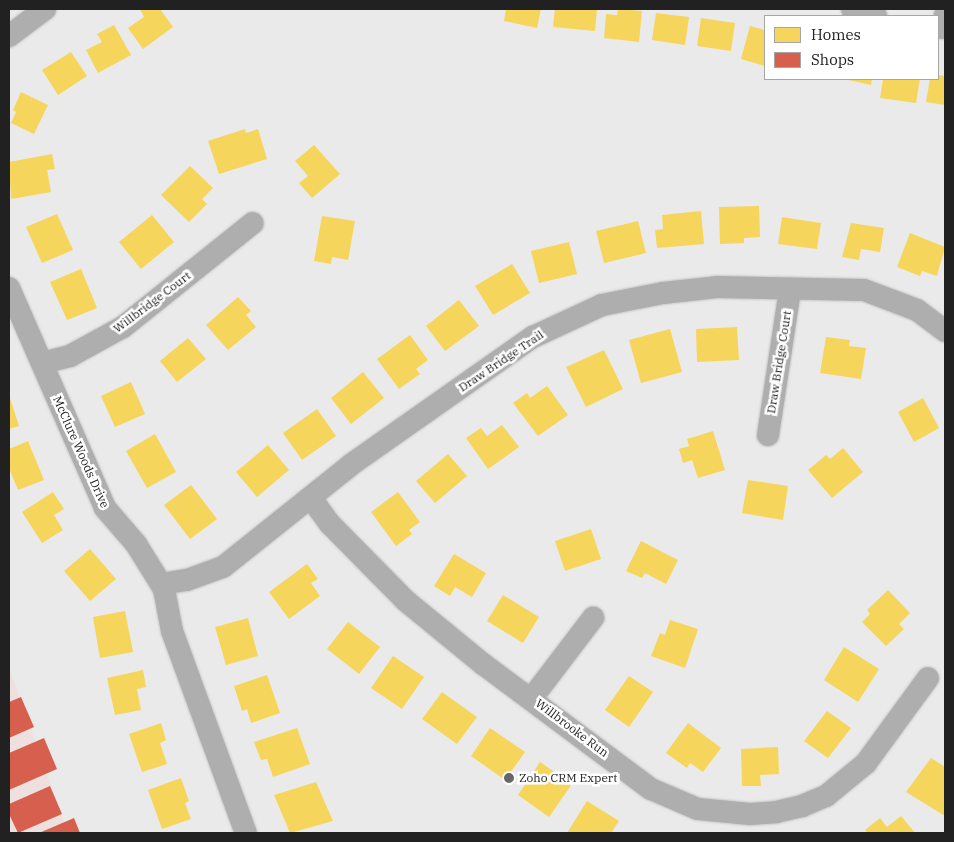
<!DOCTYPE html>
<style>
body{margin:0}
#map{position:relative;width:954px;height:842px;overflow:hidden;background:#eaeaea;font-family:"IBM Plex Serif",serif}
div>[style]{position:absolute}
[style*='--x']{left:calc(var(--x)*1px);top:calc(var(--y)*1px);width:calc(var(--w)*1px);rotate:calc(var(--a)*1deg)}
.commercial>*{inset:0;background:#efe0e0}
.homes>*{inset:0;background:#f6d55c}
.shops>*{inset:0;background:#d6604d}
.roads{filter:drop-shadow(0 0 1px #c6c6c6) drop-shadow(0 0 1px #c6c6c6)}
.minor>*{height:22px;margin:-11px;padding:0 11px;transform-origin:11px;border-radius:11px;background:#aeaeae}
.dots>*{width:14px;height:14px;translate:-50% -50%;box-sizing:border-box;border:2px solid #fff;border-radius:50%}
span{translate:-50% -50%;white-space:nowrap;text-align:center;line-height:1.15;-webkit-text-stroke:5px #fff;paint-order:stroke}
.street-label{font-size:12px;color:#212122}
.poi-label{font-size:12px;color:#212122}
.left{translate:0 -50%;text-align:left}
.frame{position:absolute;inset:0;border:10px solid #212122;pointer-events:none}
.legend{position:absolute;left:764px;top:15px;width:175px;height:65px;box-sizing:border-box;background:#fff;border:1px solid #a6a6a7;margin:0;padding:6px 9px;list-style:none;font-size:15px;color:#212122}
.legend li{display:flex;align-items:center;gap:10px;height:25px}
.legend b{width:25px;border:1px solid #a6a6a7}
</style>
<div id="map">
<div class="commercial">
<i style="clip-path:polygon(9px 667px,29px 724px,68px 833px,9px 833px)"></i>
</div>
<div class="homes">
<i style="clip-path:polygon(140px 9px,160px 9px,173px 27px,143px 49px,128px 28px,144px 17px)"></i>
<i style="clip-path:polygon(506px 9px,541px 9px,537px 28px,504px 21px)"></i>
<i style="clip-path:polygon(555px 9px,597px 9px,595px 31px,553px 27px)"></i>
<i style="clip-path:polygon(618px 9px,642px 11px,639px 42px,604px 38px,606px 14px,617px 15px)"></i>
<i style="clip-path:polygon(656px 13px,689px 17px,685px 45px,652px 40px)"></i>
<i style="clip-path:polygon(701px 18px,735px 23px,731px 51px,697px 46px)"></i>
<i style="clip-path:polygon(114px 25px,131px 55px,98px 73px,86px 50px,102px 42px,97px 34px)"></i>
<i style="clip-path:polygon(750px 26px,765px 30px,765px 66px,741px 59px)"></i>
<i style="clip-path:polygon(71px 52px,87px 76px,58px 95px,42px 70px)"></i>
<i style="clip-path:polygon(938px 75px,945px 76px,945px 105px,926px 102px,930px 79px,938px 79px)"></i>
<i style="clip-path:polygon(844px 79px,872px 79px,871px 85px)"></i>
<i style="clip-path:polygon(883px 79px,920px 79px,916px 103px,880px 98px)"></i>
<i style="clip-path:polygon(21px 92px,48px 105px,34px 134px,11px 123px,16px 112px,13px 110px)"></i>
<i style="clip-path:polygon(245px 129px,246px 133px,258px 129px,267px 159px,219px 174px,208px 141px)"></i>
<i style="clip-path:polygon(314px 145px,340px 174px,312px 198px,299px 183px,308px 176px,295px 161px)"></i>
<i style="clip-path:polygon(52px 154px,55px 169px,47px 170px,51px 192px,11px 199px,9px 162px)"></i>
<i style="clip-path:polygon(190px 166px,213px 188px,202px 199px,207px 204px,189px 222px,161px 195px)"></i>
<i style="clip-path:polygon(759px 206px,760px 237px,744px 238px,744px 243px,720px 244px,719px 207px)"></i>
<i style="clip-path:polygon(701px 211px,704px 244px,657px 248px,655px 230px,663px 229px,662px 215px)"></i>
<i style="clip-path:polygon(57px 214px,73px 250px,42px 263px,26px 227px)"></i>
<i style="clip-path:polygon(152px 215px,174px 242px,141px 269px,119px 242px)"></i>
<i style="clip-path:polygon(322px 216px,355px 221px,348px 260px,332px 257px,331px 264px,314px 261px)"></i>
<i style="clip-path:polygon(782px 217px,821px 223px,817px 249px,778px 244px)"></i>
<i style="clip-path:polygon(638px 221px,646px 253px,604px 263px,596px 231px)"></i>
<i style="clip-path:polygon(851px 223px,884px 228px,880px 252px,861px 249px,859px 260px,842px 257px)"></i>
<i style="clip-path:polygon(910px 233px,945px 247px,937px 276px,922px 271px,920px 276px,897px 267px)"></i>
<i style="clip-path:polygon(569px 242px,577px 274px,539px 283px,531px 251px)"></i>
<i style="clip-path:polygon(512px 264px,530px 293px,493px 315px,475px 286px)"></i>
<i style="clip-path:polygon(81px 269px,97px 308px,67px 320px,50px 282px)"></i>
<i style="clip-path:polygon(238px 297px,251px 311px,246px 315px,256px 327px,228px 350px,206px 325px)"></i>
<i style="clip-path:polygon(459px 300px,479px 326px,445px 351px,426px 326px)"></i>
<i style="clip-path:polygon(737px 327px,739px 360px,697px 362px,696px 329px)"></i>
<i style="clip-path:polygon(670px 329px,682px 372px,641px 383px,629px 340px)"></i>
<i style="clip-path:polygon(410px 335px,428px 360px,416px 369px,420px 374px,399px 389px,377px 359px)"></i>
<i style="clip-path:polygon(826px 337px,850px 340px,849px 346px,866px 348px,861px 379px,820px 373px)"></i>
<i style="clip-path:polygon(188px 338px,206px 359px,177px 382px,160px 361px)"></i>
<i style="clip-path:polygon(604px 350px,623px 389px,586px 407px,566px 367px)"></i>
<i style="clip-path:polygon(363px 372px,384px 398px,351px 424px,331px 398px)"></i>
<i style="clip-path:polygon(131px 382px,145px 414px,115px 427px,101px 396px)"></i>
<i style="clip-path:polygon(547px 386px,568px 415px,538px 436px,513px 403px,527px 393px,530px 398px)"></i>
<i style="clip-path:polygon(9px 395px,19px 426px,9px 429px)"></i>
<i style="clip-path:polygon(923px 398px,939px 428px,914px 442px,898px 412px)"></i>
<i style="clip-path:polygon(317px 409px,336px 436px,302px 460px,283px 433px)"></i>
<i style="clip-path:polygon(502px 425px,519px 447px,488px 469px,466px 438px,481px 428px,487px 436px)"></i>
<i style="clip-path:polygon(713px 431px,725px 470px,698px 478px,692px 460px,683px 463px,679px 449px,689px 446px,687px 439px)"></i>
<i style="clip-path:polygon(155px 434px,176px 472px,147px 488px,126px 451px)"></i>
<i style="clip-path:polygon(28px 441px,44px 480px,18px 490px,9px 468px,9px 449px)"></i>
<i style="clip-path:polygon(268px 445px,289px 470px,257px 497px,236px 472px)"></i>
<i style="clip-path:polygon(843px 448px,863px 472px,832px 498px,808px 470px,826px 455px,830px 459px)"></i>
<i style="clip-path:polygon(448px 454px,467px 476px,435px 503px,416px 481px)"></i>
<i style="clip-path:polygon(748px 480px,788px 486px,783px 520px,742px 513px)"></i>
<i style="clip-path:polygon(191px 485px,217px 519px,190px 539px,164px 505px)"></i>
<i style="clip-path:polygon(53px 492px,64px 509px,54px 515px,63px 530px,42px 543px,22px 512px)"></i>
<i style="clip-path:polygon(398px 492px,420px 522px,409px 530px,412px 534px,396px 546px,371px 512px)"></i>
<i style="clip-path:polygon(591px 529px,601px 559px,565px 571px,555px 541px)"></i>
<i style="clip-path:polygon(641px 541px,678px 560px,666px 584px,645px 573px,642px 578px,626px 571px)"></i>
<i style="clip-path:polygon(90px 549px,116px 579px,90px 601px,64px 571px)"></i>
<i style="clip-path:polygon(454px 554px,486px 573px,472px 597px,455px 587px,450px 596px,434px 586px)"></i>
<i style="clip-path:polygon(307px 564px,318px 579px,311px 583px,320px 596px,289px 619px,269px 592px)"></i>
<i style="clip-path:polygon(888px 590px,910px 613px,899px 624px,904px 629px,886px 646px,862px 622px,870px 614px,867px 610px)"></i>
<i style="clip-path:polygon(503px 595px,539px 617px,523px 643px,487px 621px)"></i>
<i style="clip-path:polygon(125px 611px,133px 652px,100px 658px,93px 617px)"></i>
<i style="clip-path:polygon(248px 618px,258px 656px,226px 665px,215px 627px)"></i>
<i style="clip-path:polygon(670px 620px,698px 629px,685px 668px,651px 656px,660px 633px,665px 635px)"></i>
<i style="clip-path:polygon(348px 622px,380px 647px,359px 674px,327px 649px)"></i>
<i style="clip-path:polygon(844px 647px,879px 669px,858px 702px,824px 680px)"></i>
<i style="clip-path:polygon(393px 656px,424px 677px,402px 709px,371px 688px)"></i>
<i style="clip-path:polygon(143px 670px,146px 687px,137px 689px,141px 710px,115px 715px,107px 678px)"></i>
<i style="clip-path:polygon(267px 675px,280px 713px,251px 723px,247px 709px,242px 711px,234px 686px)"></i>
<i style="clip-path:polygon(629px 676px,653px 692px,629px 727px,605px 710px)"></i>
<i style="clip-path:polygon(442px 692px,477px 717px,457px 744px,422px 719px)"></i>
<i style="clip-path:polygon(827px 711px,851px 728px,828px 758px,804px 741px)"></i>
<i style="clip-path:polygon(161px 723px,166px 740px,160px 743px,167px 764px,142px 772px,129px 734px)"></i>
<i style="clip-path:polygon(688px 723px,721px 748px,703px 772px,690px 763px,687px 768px,666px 753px)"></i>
<i style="clip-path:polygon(297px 728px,310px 764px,273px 777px,267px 759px,261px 760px,254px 742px)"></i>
<i style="clip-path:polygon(490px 728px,525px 752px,505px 780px,471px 756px)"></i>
<i style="clip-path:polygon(778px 747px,779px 774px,760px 775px,761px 786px,742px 786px,741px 749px)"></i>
<i style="clip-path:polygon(931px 758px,945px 767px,945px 816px,906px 792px)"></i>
<i style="clip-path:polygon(540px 762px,572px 784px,549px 817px,518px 795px)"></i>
<i style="clip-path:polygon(181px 778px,189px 801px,185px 803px,191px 819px,162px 829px,148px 790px)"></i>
<i style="clip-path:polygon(316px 782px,333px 821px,290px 833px,274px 795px)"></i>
<i style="clip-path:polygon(587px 801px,619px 821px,611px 833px,567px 833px)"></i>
<i style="clip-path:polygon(901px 816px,915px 833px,868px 833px,865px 830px,880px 818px,887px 827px)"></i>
</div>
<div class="shops">
<i style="clip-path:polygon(21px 697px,34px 727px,9px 738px,9px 702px)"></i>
<i style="clip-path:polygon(44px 738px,57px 769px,9px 790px,9px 753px)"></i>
<i style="clip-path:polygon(50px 786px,62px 814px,18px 833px,9px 814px,9px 804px)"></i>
<i style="clip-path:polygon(74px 818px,80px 833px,39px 833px)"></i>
</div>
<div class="roads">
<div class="minor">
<i style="--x:852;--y:9;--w:25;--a:16"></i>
<i style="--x:942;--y:28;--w:13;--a:-77"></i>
<i style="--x:9;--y:36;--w:45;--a:-36.9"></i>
<i style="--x:9;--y:288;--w:240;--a:66.4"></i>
<i style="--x:105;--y:508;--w:48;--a:49.3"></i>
<i style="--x:136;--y:544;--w:53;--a:58.1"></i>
<i style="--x:164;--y:589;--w:43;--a:79.2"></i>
<i style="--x:172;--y:631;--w:215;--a:69.9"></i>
<i style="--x:42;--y:363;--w:29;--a:-14"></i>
<i style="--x:70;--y:356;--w:60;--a:-28.7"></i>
<i style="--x:123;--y:327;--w:166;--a:-38.7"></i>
<i style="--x:768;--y:435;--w:148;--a:-81.4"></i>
<i style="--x:311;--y:498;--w:32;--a:54"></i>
<i style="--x:330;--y:524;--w:108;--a:45.4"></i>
<i style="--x:406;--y:601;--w:99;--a:39.3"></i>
<i style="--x:483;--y:664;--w:209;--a:36.7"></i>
<i style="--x:651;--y:789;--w:51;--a:23.1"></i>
<i style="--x:698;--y:809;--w:52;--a:5.5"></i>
<i style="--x:750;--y:814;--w:26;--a:-4"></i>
<i style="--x:776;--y:812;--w:27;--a:-13"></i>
<i style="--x:802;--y:806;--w:26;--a:-23"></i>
<i style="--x:826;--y:796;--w:52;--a:-39.5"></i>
<i style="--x:866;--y:763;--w:105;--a:-53.9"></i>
<i style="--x:161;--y:584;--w:26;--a:-9"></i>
<i style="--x:187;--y:580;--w:38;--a:-20"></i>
<i style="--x:223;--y:567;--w:165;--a:-38.6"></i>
<i style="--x:352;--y:464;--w:221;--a:-35.1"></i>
<i style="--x:533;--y:337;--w:76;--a:-24.9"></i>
<i style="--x:602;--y:305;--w:62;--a:-11.1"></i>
<i style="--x:663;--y:293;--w:54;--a:-6.3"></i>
<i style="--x:717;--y:287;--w:147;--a:1.2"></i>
<i style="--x:864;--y:290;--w:57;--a:20.7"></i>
<i style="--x:917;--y:310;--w:35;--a:37"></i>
<i style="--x:532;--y:698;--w:101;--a:-52.7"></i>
</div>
</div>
<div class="dots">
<i style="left:509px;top:778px;background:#676768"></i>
</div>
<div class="street-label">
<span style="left:152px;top:302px;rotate:-37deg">Willbridge Court</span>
<span style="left:501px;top:361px;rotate:-34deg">Draw Bridge Trail</span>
<span style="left:779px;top:362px;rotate:-81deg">Draw Bridge Court</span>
<span style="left:81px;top:452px;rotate:66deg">McClure Woods Drive</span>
<span style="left:572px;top:728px;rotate:37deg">Willbrooke Run</span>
</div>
<div class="poi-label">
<span class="left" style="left:519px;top:778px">Zoho CRM Expert</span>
</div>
<div class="frame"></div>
<ul class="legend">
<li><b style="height:14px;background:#f6d55c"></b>Homes</li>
<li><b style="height:14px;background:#d6604d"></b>Shops</li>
</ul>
</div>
